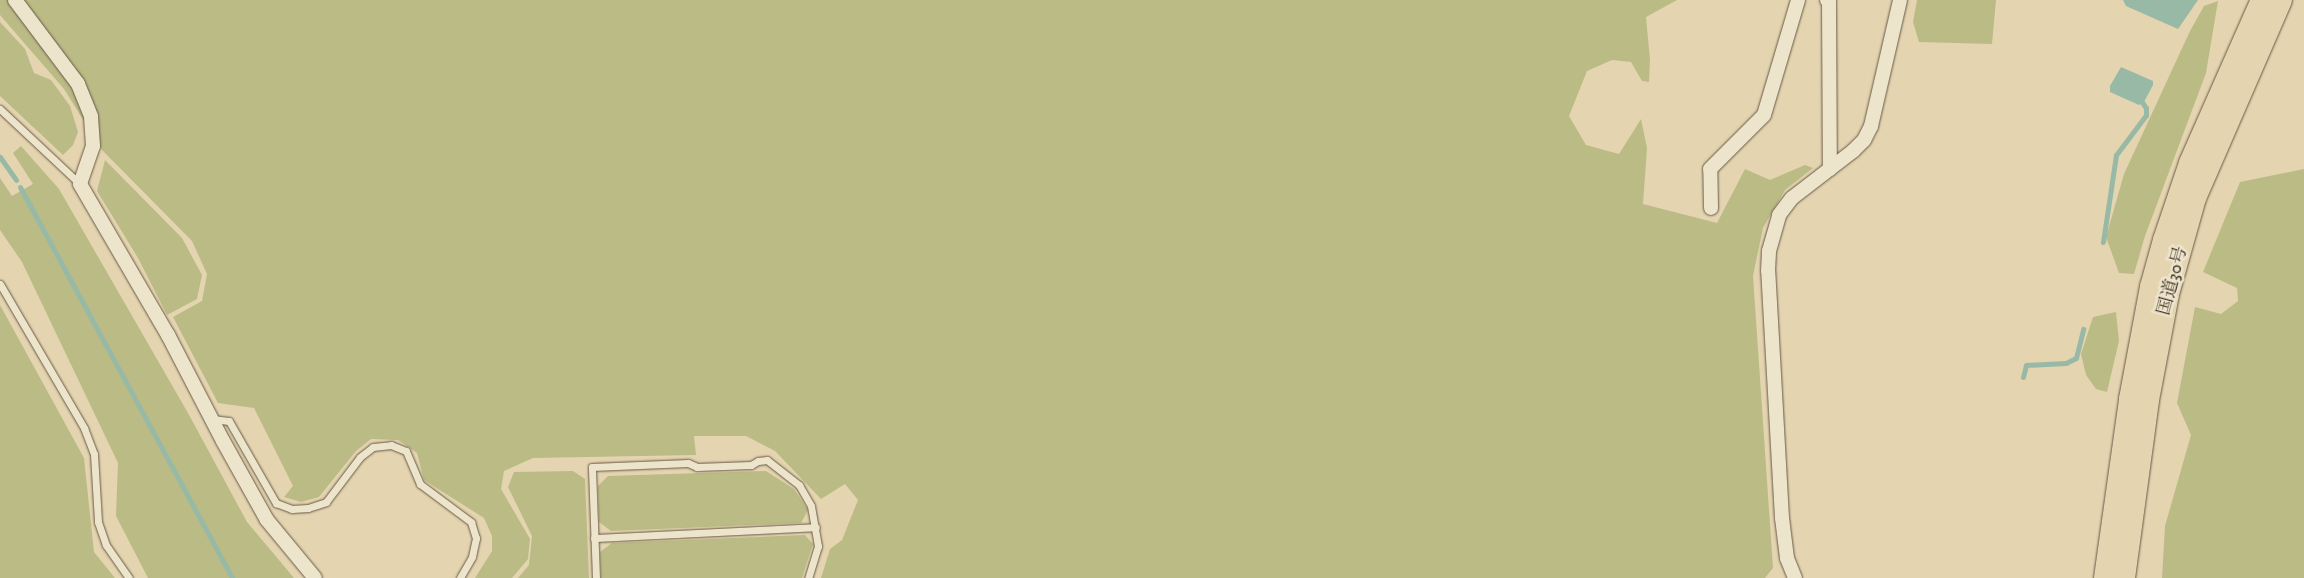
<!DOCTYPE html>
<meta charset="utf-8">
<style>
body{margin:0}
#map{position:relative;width:2304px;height:578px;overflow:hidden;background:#e4d5b0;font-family:"IM FELL DW Pica","Noto Serif JP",serif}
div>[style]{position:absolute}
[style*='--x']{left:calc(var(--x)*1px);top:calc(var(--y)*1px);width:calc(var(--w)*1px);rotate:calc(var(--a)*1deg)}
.green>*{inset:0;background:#bbbb86}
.water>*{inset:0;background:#97b9a6}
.stream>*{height:5px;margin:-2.5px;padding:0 2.5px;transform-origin:2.5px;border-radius:2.5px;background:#97b9a6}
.roads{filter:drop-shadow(0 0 1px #685846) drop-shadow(0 0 1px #685846)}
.service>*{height:7px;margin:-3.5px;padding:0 3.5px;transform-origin:3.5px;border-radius:3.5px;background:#ede4cc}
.minor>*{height:14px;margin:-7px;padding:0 7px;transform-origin:7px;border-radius:7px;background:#ede4cc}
.trunk>*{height:22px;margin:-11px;padding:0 11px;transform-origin:11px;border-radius:11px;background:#e4d5b0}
span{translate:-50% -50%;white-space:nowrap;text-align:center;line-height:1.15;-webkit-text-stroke:5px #ede4cc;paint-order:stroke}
.street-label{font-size:18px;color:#3e2e22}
</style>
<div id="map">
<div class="green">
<i style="clip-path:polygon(0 0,1677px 0,1646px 17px,1650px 60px,1649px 82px,1642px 81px,1631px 62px,1612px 60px,1587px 71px,1569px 116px,1586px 145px,1619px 154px,1641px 119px,1647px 148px,1643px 204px,1717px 223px,1745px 169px,1770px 180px,1805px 165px,1813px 168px,1785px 190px,1763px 228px,1753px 276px,1773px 568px,1765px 578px,821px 578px,830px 549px,842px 540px,858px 500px,845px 484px,821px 499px,775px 451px,746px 436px,694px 436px,696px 455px,533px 458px,504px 471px,501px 489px,530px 539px,528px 559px,512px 578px,475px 578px,492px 551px,492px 536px,484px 518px,424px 480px,417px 453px,398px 440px,371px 439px,356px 451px,319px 497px,301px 502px,284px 497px,293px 486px,254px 408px,218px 403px,173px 317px,202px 301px,207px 274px,192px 241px,102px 150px,64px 89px,0 15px)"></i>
<i style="clip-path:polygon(1917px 0,1996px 0,1992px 44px,1919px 42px,1913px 22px)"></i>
<i style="clip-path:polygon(2218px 1px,2206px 73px,2145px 236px,2134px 274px,2119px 273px,2106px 237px,2124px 174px,2190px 31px,2204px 6px)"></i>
<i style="clip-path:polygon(0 22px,25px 49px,34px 73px,51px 80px,70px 106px,78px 132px,73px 145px,63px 155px,0 96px)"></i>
<i style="clip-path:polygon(21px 146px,59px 189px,188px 413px,247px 522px,294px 578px,148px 578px,116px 516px,118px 463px,22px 262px,0 230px,0 178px,12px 196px,33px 184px,13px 153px)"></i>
<i style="clip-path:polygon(105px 160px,182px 238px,202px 275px,197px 299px,167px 315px,138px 258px,97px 191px)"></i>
<i style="clip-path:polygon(2304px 169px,2304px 578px,2162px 578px,2165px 526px,2191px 435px,2177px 403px,2195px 307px,2221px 314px,2238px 301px,2237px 288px,2203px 272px,2240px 182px)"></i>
<i style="clip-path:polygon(0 305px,84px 458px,94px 552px,115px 578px,0 578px)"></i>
<i style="clip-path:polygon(2116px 312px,2119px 341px,2107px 392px,2096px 389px,2086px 375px,2081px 354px,2093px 317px)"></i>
<i style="clip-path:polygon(573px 471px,585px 479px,589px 578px,518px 578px,529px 565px,532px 536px,508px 487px,514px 472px)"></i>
<i style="clip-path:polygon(766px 471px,794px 489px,808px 510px,801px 523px,611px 531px,599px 522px,598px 486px,608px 476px)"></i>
<i style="clip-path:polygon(805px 535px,813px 544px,802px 578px,601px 578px,600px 552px,612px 543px)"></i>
</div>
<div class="water">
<i style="clip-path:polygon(2123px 0,2198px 0,2178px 29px,2126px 6px)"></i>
<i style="clip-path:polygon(2121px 67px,2153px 81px,2153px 85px,2144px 102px,2139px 105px,2110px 92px,2110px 86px)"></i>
</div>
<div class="stream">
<i style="--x:0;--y:157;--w:28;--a:55"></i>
<i style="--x:20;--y:187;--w:445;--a:61.5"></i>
<i style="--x:2103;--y:242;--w:88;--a:-81.5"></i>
<i style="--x:2116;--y:155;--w:50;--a:-53.1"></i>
<i style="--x:2146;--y:115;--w:7;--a:-90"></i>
<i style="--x:2146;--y:108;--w:11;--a:-124"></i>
<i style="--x:2023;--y:377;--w:12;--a:-76"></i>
<i style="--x:2026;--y:365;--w:40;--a:-2.9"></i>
<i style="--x:2066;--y:363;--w:11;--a:-27"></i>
<i style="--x:2076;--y:358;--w:30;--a:-76"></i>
</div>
<div class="roads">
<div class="service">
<i style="--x:0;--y:109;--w:110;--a:43.2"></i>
<i style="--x:0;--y:284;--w:167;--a:59.7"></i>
<i style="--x:84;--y:428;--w:28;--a:69"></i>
<i style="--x:94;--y:454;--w:68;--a:86.6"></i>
<i style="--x:98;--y:522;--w:24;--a:71"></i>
<i style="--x:106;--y:545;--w:40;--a:55.1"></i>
<i style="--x:212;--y:419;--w:17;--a:7"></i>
<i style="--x:229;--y:421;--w:95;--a:60.2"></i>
<i style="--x:276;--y:503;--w:17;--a:21"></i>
<i style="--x:292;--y:509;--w:16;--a:-4"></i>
<i style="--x:308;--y:508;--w:19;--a:-18"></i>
<i style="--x:326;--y:502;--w:56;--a:-52.9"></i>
<i style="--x:360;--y:457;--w:16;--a:-38"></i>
<i style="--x:373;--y:447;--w:18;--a:-6"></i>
<i style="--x:391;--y:445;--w:16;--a:22"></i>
<i style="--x:406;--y:451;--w:36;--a:67"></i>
<i style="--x:420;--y:484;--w:64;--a:36.7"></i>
<i style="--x:471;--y:522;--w:17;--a:73"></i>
<i style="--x:476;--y:538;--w:19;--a:102"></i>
<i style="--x:472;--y:557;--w:24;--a:120"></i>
<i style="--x:594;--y:538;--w:222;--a:-2.8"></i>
<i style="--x:596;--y:578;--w:111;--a:-92.1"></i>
<i style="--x:592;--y:467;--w:96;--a:-2.4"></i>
<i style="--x:688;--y:463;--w:10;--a:24"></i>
<i style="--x:697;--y:467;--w:54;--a:-2.1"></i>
<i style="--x:751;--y:465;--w:8;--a:-30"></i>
<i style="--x:758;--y:461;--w:9;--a:-6"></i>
<i style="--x:767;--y:460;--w:41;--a:38"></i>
<i style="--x:799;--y:485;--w:24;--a:60"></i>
<i style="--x:811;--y:506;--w:41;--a:80.1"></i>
<i style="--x:818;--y:546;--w:34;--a:107"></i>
</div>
<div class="minor">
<i style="--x:15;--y:0;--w:105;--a:53.1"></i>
<i style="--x:78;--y:84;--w:35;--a:68"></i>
<i style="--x:91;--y:117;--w:29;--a:86"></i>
<i style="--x:93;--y:146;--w:40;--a:108.9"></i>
<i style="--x:80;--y:184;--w:175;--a:59.8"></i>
<i style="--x:168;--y:335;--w:119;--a:62.6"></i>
<i style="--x:223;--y:441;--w:90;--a:60.9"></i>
<i style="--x:267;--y:520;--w:75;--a:50.4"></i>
<i style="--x:1827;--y:0;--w:2;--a:0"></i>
<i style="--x:1829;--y:0;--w:169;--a:89.7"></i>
<i style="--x:1711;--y:208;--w:39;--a:-91"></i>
<i style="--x:1710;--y:169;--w:76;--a:-45"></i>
<i style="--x:1764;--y:115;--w:120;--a:-73.5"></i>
<i style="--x:1795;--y:578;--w:22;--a:-112"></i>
<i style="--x:1787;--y:558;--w:40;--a:-97.1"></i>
<i style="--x:1782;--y:518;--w:247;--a:-93.2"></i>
<i style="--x:1768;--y:271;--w:20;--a:-87"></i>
<i style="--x:1769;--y:251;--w:37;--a:-74"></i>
<i style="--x:1779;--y:215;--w:21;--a:-53"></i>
<i style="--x:1792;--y:198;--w:77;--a:-37.6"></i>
<i style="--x:1853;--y:151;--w:16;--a:-45"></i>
<i style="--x:1864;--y:140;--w:16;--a:-63"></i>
<i style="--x:1871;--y:126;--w:129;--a:-77"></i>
</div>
<div class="trunk">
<i style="--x:2105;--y:578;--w:181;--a:-82"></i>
<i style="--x:2130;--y:399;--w:114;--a:-79.4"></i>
<i style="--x:2151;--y:287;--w:49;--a:-74.5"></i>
<i style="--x:2164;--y:240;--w:81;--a:-71.3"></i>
<i style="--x:2190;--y:163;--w:178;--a:-66.2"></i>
<i style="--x:2124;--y:578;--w:180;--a:-82.3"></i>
<i style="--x:2148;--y:400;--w:108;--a:-79.3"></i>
<i style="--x:2168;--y:294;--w:100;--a:-74.3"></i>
<i style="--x:2195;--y:198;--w:216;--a:-66.5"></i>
</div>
</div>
<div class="street-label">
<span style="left:2173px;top:281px;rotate:-75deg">国道30号</span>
</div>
</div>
